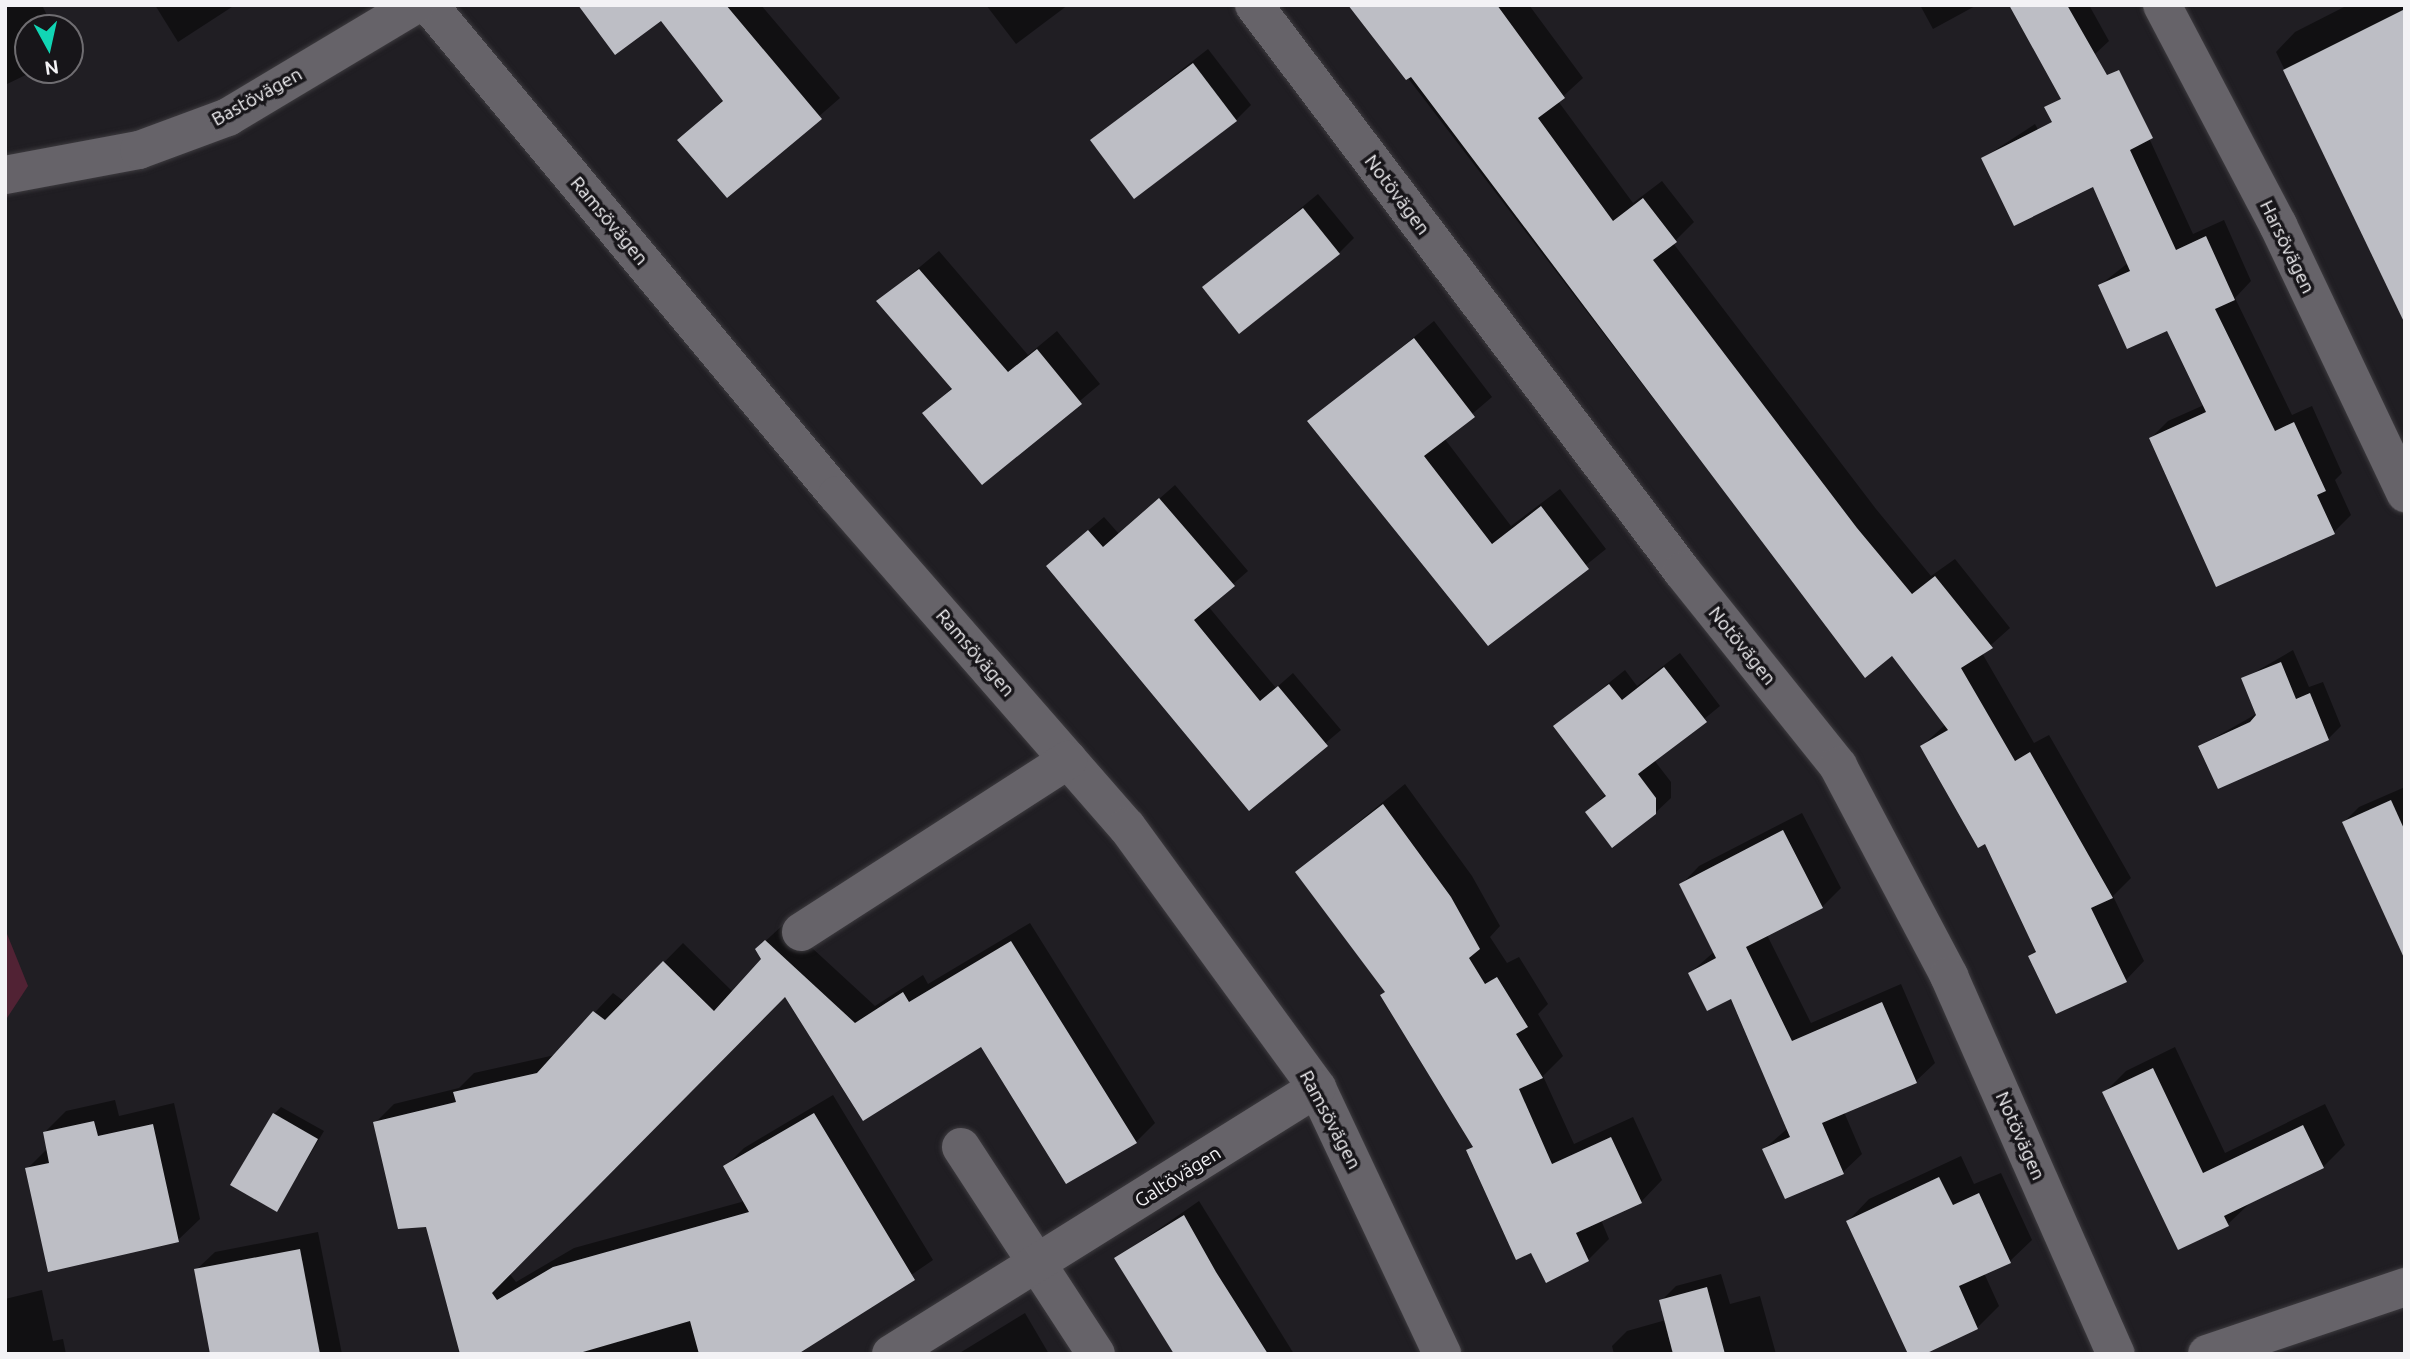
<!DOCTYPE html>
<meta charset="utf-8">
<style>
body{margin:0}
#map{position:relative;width:2410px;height:1359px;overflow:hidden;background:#201e23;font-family:Ubuntu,sans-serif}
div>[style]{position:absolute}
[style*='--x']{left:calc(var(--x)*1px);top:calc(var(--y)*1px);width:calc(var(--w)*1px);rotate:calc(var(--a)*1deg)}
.green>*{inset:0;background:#512234}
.shadow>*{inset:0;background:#0007}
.building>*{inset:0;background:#bdbec5}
.roads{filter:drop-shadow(0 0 2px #3d3b3f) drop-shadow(0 0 2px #3d3b3f)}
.minor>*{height:38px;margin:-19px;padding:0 19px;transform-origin:19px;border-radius:19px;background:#666369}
span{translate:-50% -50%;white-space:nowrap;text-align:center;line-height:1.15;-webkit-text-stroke:7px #171519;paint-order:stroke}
.street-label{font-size:19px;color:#f3f2f5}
.frame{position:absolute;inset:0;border:7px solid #f3f2f5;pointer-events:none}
.north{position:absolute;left:14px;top:14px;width:70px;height:70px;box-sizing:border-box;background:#171519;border:2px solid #6f6d71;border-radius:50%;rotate:172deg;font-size:19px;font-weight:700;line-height:28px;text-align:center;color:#f3f2f5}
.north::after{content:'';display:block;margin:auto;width:24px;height:32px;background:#11d5b4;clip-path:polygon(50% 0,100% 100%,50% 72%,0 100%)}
</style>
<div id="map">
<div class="green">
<i style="clip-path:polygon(5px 929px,28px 986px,5px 1021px)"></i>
</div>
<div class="shadow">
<i style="clip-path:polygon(5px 5px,42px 5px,53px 28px,28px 28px,28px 70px,36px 70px,5px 85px)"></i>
<i style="clip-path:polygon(155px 5px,235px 5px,178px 42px)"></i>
<i style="clip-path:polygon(580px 5px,761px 5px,840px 98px,727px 196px,680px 140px,723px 100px,661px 19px)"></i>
<i style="clip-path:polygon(986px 5px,1068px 5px,1016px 44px)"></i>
<i style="clip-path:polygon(1352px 5px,1529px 5px,1583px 78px,1558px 101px,1633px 203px,1662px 181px,1694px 222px,1673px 243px,1876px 509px,1931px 576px,1955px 559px,2010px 628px,1982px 653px,2034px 743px,2049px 735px,2131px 878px,2113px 896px,2144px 961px,2126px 980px,2030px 956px,2036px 950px,1985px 841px,1922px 746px,1946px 724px,1893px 654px,1865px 675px)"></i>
<i style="clip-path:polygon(1920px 5px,1977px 5px,1933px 29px)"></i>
<i style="clip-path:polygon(2011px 5px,2089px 5px,2109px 41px,2095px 54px)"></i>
<i style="clip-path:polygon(2348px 5px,2405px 5px,2405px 317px,2276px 52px,2295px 32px)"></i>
<i style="clip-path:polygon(1208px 49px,1251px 105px,1236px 120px,1092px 140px)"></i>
<i style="clip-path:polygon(2138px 114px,2193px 234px,2224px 220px,2251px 281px,2235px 298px,2292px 415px,2312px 406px,2342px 473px,2335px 480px,2351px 515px,2334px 532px,2151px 438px,2168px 421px,2204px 405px,2168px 328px,2100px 285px,2128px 263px,2079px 152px)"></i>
<i style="clip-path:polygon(2035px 124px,2069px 189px,1983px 158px)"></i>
<i style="clip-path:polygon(1318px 194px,1354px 238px,1339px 253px,1205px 287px)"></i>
<i style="clip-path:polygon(939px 251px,1028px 355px,1057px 331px,1100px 384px,982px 483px,924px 413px,953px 387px,879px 301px)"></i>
<i style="clip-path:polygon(1434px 321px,1492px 397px,1444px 438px,1511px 526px,1560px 489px,1606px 549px,1488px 644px,1309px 422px)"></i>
<i style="clip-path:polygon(1175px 485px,1248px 571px,1208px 606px,1276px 688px,1293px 673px,1341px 730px,1249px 808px,1063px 552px,1104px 517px,1119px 534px)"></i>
<i style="clip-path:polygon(2293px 650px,2309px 687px,2323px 682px,2341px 726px,2328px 739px,2200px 746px,2258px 713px,2243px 679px)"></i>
<i style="clip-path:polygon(1680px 653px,1720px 706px,1654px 760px,1671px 782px,1671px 798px,1655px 813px,1587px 812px,1606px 794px,1555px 726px,1625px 670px,1637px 686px)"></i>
<i style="clip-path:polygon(1405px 784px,1472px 876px,1500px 926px,1490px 937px,1507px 963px,1519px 957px,1548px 1004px,1538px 1014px,1563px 1056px,1543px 1076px,1574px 1144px,1633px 1117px,1662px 1180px,1641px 1202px,1601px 1220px,1609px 1239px,1588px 1260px,1532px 1251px,1468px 1150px,1474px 1145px,1386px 992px,1297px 872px)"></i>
<i style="clip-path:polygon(2405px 787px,2405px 924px,2344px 822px,2359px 807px)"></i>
<i style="clip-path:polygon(1802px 813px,1841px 888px,1822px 907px,1767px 935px,1811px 1023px,1901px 984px,1935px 1063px,1916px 1081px,1844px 1112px,1862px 1154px,1843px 1172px,1785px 1197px,1764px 1149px,1788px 1128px,1731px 996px,1690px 973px,1715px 951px,1681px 885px,1699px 866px)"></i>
<i style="clip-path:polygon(785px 923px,875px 1006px,923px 975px,928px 984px,1030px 923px,1155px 1123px,1136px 1142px,982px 1045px,863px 1119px,785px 994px,509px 1273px,516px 1282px,574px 1248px,745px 1201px,725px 1167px,744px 1148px,833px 1095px,933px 1260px,796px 1354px,462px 1354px,427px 1225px,375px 1123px,394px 1104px,459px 1088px,474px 1073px,555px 1055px,613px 993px,625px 1002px,683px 943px,733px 992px,763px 959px,757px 949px)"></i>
<i style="clip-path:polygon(2175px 1047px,2225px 1153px,2325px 1104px,2345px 1145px,2323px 1167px,2250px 1203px,2228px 1224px,2104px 1093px,2126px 1071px)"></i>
<i style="clip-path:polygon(115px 1100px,119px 1116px,174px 1103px,200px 1219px,178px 1240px,27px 1169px,48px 1148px,44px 1133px,66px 1111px)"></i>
<i style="clip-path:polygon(281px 1107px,324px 1131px,277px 1210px,274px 1114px)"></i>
<i style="clip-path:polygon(1961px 1156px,1974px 1184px,2001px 1173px,2032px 1240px,2010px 1261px,1984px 1273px,1999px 1306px,1977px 1328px,1921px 1354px,1848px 1221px,1869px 1199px)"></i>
<i style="clip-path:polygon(1199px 1201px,1294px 1354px,1175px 1354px,1117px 1258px)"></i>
<i style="clip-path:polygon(318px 1232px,342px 1354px,212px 1354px,196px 1270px,215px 1252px)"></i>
<i style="clip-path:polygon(1721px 1274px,1730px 1304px,1760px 1296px,1776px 1354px,1614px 1354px,1612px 1346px,1627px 1331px,1666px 1320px,1661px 1301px,1676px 1286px)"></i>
<i style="clip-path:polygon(42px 1290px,53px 1341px,63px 1339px,66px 1354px,5px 1354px,5px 1299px)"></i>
<i style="clip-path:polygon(1025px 1313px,1049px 1354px,958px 1354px)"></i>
</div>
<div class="building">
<i style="clip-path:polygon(578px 5px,726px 5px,822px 119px,727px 198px,677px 140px,723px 101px,661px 21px,615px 55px)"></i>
<i style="clip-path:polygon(1348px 5px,1497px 5px,1565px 98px,1538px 118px,1613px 221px,1643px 198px,1677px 242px,1653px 260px,1857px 528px,1912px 594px,1935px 576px,1993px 648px,1961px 668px,2015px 761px,2030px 752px,2113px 898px,2091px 908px,2127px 982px,2056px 1014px,2028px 956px,2036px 952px,1985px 844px,1978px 848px,1920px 746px,1948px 730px,1892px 656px,1865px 678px,1411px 77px,1406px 80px)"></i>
<i style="clip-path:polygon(2009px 5px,2067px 5px,2107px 75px,2119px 70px,2153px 138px,2130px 150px,2176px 250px,2206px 236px,2235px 300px,2215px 309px,2275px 431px,2294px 422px,2326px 491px,2317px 495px,2335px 534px,2216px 587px,2149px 438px,2206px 412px,2167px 331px,2127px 349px,2098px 285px,2130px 271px,2093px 187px,2014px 226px,1981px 158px,2052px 122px,2044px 107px,2061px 99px)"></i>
<i style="clip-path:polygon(2405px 9px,2405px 324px,2283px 70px)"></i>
<i style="clip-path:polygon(1193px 63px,1237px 121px,1134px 199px,1090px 140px)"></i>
<i style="clip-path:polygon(1303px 208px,1340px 254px,1239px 334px,1202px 287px)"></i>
<i style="clip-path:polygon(919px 269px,1008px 372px,1037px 349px,1082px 404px,982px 485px,922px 413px,952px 389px,876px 301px)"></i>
<i style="clip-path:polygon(1414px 338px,1475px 417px,1424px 456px,1492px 544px,1541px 506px,1589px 569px,1488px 646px,1307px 421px)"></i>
<i style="clip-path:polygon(1159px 498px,1235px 586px,1194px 620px,1260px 701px,1278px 686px,1328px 746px,1249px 811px,1046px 566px,1088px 530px,1103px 547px)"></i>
<i style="clip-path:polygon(2281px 662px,2296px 699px,2310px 693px,2329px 740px,2218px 789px,2198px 746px,2250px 722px,2256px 715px,2241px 678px)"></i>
<i style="clip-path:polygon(1664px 667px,1707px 722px,1638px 774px,1656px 798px,1656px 814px,1612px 848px,1585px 812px,1606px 796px,1553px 726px,1609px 684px,1622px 700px)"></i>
<i style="clip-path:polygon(2391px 800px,2405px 831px,2405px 960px,2342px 822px)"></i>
<i style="clip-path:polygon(1383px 804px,1451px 897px,1480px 949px,1469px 958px,1485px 984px,1497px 977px,1528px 1027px,1516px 1034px,1543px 1078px,1519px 1089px,1552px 1164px,1611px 1137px,1642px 1203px,1576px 1233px,1589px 1261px,1546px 1283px,1531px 1253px,1516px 1260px,1466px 1150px,1473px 1147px,1380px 995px,1385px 992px,1295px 872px)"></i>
<i style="clip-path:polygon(1783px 830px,1823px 908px,1746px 947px,1792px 1041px,1882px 1002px,1917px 1083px,1822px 1123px,1844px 1174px,1785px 1199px,1762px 1149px,1790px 1137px,1731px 999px,1707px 1011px,1688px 973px,1716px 958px,1679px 884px)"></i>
<i style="clip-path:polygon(765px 940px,855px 1023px,903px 992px,909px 1002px,1011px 941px,1137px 1143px,1066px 1184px,981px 1047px,863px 1121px,785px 997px,492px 1293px,497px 1300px,553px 1267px,749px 1212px,723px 1166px,814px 1113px,915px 1280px,798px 1354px,699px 1354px,690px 1321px,576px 1354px,460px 1354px,426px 1227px,398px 1229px,373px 1122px,456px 1102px,453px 1092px,537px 1073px,593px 1011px,605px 1020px,663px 961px,714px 1011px,761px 959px,755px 949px)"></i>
<i style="clip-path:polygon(2153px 1068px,2203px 1173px,2303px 1125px,2324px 1168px,2224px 1216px,2229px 1226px,2178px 1250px,2102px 1092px)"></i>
<i style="clip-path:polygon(273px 1113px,318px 1139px,277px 1212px,230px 1185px)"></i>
<i style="clip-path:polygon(94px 1121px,98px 1136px,153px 1124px,179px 1242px,48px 1272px,25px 1168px,49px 1163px,43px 1132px)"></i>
<i style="clip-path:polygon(1939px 1177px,1953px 1205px,1979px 1193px,2011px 1263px,1959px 1286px,1978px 1329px,1925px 1354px,1908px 1354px,1846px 1221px)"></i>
<i style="clip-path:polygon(1184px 1215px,1216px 1272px,1268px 1354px,1174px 1354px,1114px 1258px)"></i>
<i style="clip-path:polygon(300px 1249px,320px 1354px,210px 1354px,194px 1269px)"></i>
<i style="clip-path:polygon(1707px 1287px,1725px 1354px,1673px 1354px,1659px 1300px)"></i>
</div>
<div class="roads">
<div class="minor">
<i style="--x:429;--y:5;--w:638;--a:50.22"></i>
<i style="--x:837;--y:495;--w:441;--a:48.9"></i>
<i style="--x:1127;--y:827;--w:323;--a:53.9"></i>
<i style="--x:1317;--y:1088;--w:294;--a:64.8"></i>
<i style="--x:1254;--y:5;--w:710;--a:52.9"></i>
<i style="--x:1682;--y:571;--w:250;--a:51.3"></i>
<i style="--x:1838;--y:766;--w:238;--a:62.1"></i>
<i style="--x:1949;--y:976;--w:413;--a:66.2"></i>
<i style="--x:2162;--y:5;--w:249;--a:62.2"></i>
<i style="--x:2278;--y:225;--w:297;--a:64.6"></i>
<i style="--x:5;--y:175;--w:136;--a:-10.6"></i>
<i style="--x:139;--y:150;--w:95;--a:-20.3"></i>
<i style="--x:228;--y:117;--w:218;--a:-30.9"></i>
<i style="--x:801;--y:932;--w:318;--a:-32.8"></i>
<i style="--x:961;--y:1147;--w:247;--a:56.9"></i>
<i style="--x:891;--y:1354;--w:502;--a:-31.98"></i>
<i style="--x:2207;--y:1354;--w:209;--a:-18.7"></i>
</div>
</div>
<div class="street-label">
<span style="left:257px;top:97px;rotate:-29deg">Bastövägen</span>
<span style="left:1397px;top:195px;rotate:53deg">Notövägen</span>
<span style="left:609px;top:221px;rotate:50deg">Ramsövägen</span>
<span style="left:2287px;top:247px;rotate:64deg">Harsövägen</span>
<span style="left:1742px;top:646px;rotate:51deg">Notövägen</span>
<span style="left:975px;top:653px;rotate:49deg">Ramsövägen</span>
<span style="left:1330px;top:1120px;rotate:62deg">Ramsövägen</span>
<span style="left:2020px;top:1136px;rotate:66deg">Notövägen</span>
<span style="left:1178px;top:1177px;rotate:-32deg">Galtövägen</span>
</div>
<div class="frame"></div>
<div class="north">N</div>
</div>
